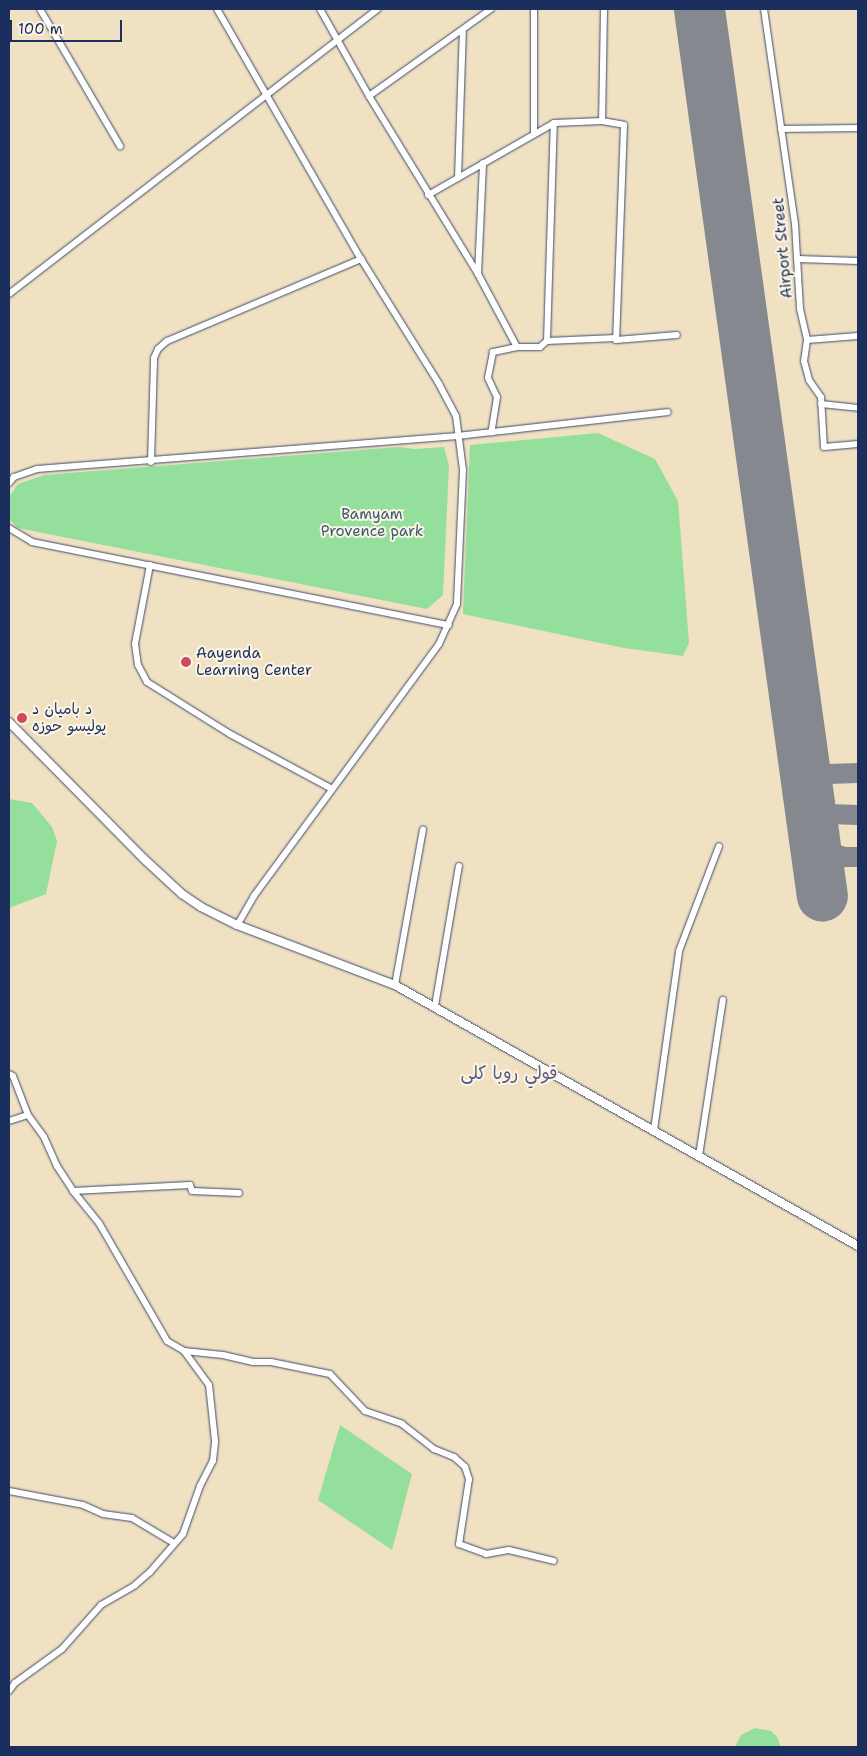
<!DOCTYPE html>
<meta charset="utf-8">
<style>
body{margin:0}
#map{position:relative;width:867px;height:1756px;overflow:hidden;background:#f0e1c2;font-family:"Shantell Sans","Playpen Sans Arabic",sans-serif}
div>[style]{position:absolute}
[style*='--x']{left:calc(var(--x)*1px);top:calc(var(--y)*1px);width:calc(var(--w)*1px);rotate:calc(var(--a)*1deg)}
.green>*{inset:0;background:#94df9b}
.taxiway>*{height:20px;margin:-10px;padding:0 10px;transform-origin:10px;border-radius:10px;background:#868890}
.runway>*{height:51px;margin:-25.5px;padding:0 25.5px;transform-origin:25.5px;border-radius:25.5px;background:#868890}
.roads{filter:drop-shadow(0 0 1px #3b4a6d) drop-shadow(0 0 1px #3b4a6d)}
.minor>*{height:6px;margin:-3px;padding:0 3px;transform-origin:3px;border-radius:3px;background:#fff}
.tertiary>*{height:8px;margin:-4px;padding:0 4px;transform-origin:4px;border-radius:4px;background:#fff}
.dots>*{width:14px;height:14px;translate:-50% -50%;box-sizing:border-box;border:2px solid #fcf5e5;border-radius:50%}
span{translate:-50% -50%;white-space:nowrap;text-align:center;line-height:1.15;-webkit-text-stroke:4px #fcf5e5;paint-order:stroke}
.street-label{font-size:15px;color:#1b2f5e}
.park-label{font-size:15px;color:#395b6d}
.poi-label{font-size:15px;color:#1b2f5e}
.left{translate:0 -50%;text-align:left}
.quarter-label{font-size:18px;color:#595a86}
.frame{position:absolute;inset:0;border:10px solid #1b2f5e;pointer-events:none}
.scale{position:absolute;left:10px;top:20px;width:112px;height:22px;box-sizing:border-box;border:2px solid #1b2f5e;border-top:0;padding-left:6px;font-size:15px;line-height:18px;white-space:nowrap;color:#1b2f5e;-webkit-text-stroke:4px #fcf5e5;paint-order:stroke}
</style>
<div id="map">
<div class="green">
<i style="clip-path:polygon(598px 433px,655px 459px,678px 501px,689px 643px,683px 656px,624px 648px,463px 614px,470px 445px)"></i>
<i style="clip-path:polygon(399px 447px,414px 449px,444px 447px,449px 465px,443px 595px,427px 609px,18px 528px,10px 520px,9px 497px,18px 484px,44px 475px)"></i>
<i style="clip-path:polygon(9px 799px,32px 803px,52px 827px,57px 841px,46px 894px,9px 908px)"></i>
<i style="clip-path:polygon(340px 1425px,412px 1474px,392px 1550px,318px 1500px)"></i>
<i style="clip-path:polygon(755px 1728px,771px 1731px,777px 1737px,781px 1747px,735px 1747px,741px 1735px)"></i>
</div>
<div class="taxiway">
<i style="--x:802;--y:751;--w:17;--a:57"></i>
<i style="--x:811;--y:765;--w:19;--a:28"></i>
<i style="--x:828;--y:774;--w:30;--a:-2"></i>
<i style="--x:808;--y:792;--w:15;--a:58"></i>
<i style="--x:816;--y:805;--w:16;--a:35"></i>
<i style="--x:829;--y:814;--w:29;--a:2"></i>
<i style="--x:813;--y:831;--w:17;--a:57"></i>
<i style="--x:822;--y:845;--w:11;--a:45"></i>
<i style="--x:830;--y:853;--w:16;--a:15"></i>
<i style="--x:845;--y:857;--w:13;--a:0"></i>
</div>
<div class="runway">
<i style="--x:699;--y:9;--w:895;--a:82.11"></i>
</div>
<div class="roads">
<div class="minor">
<i style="--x:40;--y:9;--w:159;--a:59.7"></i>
<i style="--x:217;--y:9;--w:289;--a:60.1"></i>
<i style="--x:361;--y:259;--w:147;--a:58"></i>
<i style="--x:439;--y:384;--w:36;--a:62"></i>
<i style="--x:456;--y:416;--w:54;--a:82.6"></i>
<i style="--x:463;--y:470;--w:134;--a:92.6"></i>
<i style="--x:457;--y:604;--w:44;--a:114.2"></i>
<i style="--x:439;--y:644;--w:313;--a:126.3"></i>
<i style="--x:254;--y:896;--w:34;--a:120"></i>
<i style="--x:320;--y:9;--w:100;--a:60.6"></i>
<i style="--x:369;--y:96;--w:209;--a:58.5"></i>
<i style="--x:478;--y:274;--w:83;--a:61.9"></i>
<i style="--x:517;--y:347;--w:25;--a:168"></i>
<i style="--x:493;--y:352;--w:26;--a:101"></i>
<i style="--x:488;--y:378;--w:21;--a:65"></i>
<i style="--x:497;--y:397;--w:36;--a:99"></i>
<i style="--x:604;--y:9;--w:112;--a:91"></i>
<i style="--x:602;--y:121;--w:22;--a:10"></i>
<i style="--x:624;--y:125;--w:215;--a:92.1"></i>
<i style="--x:764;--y:9;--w:217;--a:81.8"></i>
<i style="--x:795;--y:224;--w:85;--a:86.6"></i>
<i style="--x:800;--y:309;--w:32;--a:77"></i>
<i style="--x:807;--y:340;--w:21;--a:98"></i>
<i style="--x:804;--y:361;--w:20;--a:75"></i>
<i style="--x:809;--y:380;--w:21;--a:55"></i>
<i style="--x:821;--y:397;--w:50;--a:86.6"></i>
<i style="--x:824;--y:447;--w:34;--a:-5"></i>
<i style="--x:369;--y:96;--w:150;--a:-35.5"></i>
<i style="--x:781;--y:129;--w:77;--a:-0.7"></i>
<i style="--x:534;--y:133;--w:124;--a:-90"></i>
<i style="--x:458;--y:178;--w:148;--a:-88.1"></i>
<i style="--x:428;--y:195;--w:145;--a:-29.7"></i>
<i style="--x:554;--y:123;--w:48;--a:-2.4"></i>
<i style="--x:798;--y:259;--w:60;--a:1.9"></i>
<i style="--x:478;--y:274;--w:111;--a:-87.4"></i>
<i style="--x:9;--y:294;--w:466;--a:-37.7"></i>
<i style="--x:807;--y:340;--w:51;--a:-4.5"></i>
<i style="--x:547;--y:341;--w:218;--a:-88.2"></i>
<i style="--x:517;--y:347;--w:23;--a:0"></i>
<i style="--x:540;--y:347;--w:9;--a:-41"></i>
<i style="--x:547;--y:341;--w:69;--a:-2.5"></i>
<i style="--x:616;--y:338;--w:2;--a:90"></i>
<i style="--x:616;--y:340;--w:61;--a:-4.7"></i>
<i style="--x:821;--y:404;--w:37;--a:6"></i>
<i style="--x:151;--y:462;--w:104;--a:-88.3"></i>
<i style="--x:154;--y:358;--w:10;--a:-66"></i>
<i style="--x:158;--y:349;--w:12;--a:-42"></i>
<i style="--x:167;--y:341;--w:211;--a:-22.9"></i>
<i style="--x:9;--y:483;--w:8;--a:-50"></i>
<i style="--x:14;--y:477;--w:24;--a:-19"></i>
<i style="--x:37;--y:469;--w:422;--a:-4.5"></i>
<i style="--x:458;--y:436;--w:211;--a:-6.5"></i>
<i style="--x:9;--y:528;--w:27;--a:31"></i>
<i style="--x:32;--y:542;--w:425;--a:11.3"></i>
<i style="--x:150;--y:565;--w:80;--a:100.8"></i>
<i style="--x:135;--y:644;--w:21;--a:82"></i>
<i style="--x:138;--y:665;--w:19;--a:62"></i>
<i style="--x:147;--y:682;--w:98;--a:32.1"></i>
<i style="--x:230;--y:734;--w:116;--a:28.3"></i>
<i style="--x:395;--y:985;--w:158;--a:-79.8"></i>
<i style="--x:435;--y:1006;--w:142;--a:-80.3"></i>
<i style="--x:9;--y:1074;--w:4;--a:27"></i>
<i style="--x:13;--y:1076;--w:42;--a:69"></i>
<i style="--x:28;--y:1115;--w:27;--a:54"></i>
<i style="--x:44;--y:1137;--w:32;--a:66"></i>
<i style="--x:57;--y:1166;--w:30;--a:57"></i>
<i style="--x:73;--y:1191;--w:41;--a:50.9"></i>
<i style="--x:99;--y:1223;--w:136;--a:60"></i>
<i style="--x:167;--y:1341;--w:20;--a:30"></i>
<i style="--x:184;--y:1351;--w:39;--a:6"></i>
<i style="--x:223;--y:1355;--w:31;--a:13"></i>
<i style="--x:253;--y:1362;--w:18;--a:0"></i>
<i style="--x:271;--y:1362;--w:60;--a:11.5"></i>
<i style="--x:330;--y:1374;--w:51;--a:46.6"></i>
<i style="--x:365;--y:1411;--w:39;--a:19"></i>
<i style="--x:402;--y:1424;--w:41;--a:38"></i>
<i style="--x:434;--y:1449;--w:22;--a:22"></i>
<i style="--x:454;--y:1457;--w:15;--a:42"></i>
<i style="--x:465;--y:1467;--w:13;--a:72"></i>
<i style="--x:469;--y:1479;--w:66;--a:98.7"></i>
<i style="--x:459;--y:1544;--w:29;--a:20"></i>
<i style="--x:486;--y:1554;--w:23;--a:-10"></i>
<i style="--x:509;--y:1550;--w:46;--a:13.7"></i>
<i style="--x:9;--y:1121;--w:20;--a:-18"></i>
<i style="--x:654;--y:1130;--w:181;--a:-82"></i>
<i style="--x:679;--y:951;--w:112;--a:-69.1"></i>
<i style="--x:699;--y:1156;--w:158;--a:-81.3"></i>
<i style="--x:73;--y:1191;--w:117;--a:-2.9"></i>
<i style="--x:190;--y:1185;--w:6;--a:72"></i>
<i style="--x:192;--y:1191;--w:47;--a:2.4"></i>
<i style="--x:9;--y:1491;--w:75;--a:10.7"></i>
<i style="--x:83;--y:1505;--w:22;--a:24"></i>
<i style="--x:103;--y:1514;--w:29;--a:8"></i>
<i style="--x:132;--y:1518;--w:49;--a:30.8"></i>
<i style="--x:9;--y:1691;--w:10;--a:-53"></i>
<i style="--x:15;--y:1683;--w:58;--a:-35.9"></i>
<i style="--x:62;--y:1649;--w:59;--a:-48.4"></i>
<i style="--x:101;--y:1605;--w:39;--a:-30"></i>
<i style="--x:135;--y:1585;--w:20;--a:-41"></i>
<i style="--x:150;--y:1572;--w:50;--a:-49"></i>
<i style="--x:183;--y:1534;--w:51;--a:-70.5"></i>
<i style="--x:200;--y:1486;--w:28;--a:-63"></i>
<i style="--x:213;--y:1461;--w:20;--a:-84"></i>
<i style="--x:215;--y:1441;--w:56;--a:-96.1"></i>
<i style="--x:209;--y:1385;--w:42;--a:-126.3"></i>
</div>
<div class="tertiary">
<i style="--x:9;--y:722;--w:191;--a:45.4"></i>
<i style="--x:143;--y:858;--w:53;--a:42.7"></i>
<i style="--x:182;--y:894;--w:23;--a:34"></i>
<i style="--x:201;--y:907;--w:40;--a:26.6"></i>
<i style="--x:237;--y:925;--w:169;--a:20.8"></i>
<i style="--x:395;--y:985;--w:531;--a:29.41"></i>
</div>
</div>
<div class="dots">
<i style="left:186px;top:662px;background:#d1495b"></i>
<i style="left:22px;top:718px;background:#d1495b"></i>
</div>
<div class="street-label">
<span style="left:783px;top:248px;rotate:-95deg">Airport Street</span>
</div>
<div class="park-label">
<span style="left:372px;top:523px">Bamyam<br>Provence park</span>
</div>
<div class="poi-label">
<span class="left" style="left:196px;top:662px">Aayenda<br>Learning Center</span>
<span class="left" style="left:32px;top:718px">د بامیان د<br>پولیسو حوزه</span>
</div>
<div class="quarter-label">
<span style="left:509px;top:1073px">قولي روبا کلی</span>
</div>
<div class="frame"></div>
<div class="scale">100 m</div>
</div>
